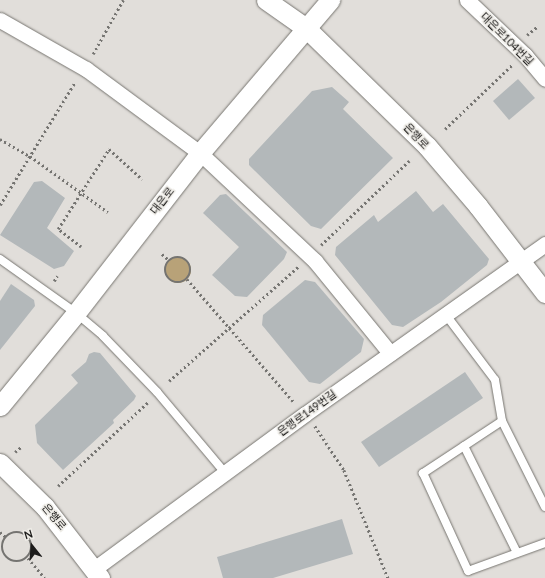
<!DOCTYPE html>
<meta charset="utf-8">
<style>
body{margin:0}
#map{position:relative;width:545px;height:578px;overflow:hidden;background:#e1deda;font-family:Lato,"Noto Sans KR",sans-serif}
div>[style]{position:absolute}
[style*='--x']{left:calc(var(--x)*1px);top:calc(var(--y)*1px);width:calc(var(--w)*1px);rotate:calc(var(--a)*1deg)}
.water>*{inset:0;background:#b8a278}
.round{border-radius:50%}
.building>*{inset:0;background:#b3b8ba}
.path>*{height:2.5px;margin-top:-1.25px;transform-origin:0;background:repeating-linear-gradient(90deg,#757471 0 2px,transparent 0 5px)}
.path>.ring{margin:-1.25px;padding:0;box-sizing:content-box;background:none;border:2.5px solid #757471;border-radius:50%}
.roads{filter:drop-shadow(0 0 1px #777570) drop-shadow(0 0 1px #777570)}
.service>*{height:8px;margin:-4px;padding:0 4px;transform-origin:4px;border-radius:4px;background:#fff}
.minor>*{height:15px;margin:-7.5px;padding:0 7.5px;transform-origin:7.5px;border-radius:7.5px;background:#fff}
.tertiary>*{height:19px;margin:-9.5px;padding:0 9.5px;transform-origin:9.5px;border-radius:9.5px;background:#fff}
span{translate:-50% -50%;white-space:nowrap;text-align:center;line-height:1.15;-webkit-text-stroke:3px #eeece7;paint-order:stroke}
.street-label{font-size:11px;color:#1d1c1b}
.north{position:absolute;left:12px;top:526px;width:40px;height:40px;-webkit-text-stroke:3px #eeece7;paint-order:stroke;rotate:343deg;font-size:11px;font-weight:700;line-height:16px;text-align:center;color:#1d1c1b}
.north::after{content:'';display:block;margin:auto;width:14px;height:18px;background:#1d1c1b;clip-path:polygon(50% 0,100% 100%,50% 72%,0 100%)}
</style>
<div id="map">
<div class="water">
<i class="round" style="left:165px;top:257px;width:26px;height:26px"></i>
</div>
<div class="building">
<i style="clip-path:polygon(518px 79px,535px 98px,509px 120px,493px 101px)"></i>
<i style="clip-path:polygon(332px 87px,349px 102px,343px 109px,393px 158px,321px 229px,311px 226px,249px 165px,249px 159px,312px 91px)"></i>
<i style="clip-path:polygon(42px 181px,65px 198px,47px 228px,74px 251px,64px 266px,54px 269px,0 235px,34px 182px)"></i>
<i style="clip-path:polygon(416px 191px,433px 212px,443px 204px,489px 259px,487px 265px,441px 302px,403px 327px,392px 325px,335px 255px,336px 247px,374px 215px,378px 222px)"></i>
<i style="clip-path:polygon(226px 194px,287px 252px,284px 259px,247px 297px,235px 296px,212px 275px,239px 247px,203px 213px,220px 195px)"></i>
<i style="clip-path:polygon(305px 280px,315px 282px,364px 339px,361px 352px,320px 384px,309px 382px,262px 325px,263px 315px)"></i>
<i style="clip-path:polygon(11px 284px,34px 300px,35px 306px,0 350px,0 301px)"></i>
<i style="clip-path:polygon(94px 352px,100px 353px,136px 396px,134px 400px,113px 420px,114px 423px,63px 470px,37px 443px,35px 425px,78px 383px,71px 375px,86px 362px,89px 354px)"></i>
<i style="clip-path:polygon(465px 372px,483px 398px,379px 467px,361px 442px)"></i>
<i style="clip-path:polygon(342px 519px,353px 554px,273px 578px,223px 578px,217px 557px)"></i>
</div>
<div class="path">
<i style="--x:527;--y:35;--w:13;--a:-39"></i>
<i style="--x:93;--y:54;--w:62;--a:-60.9"></i>
<i style="--x:445;--y:129;--w:93;--a:-43.7"></i>
<i style="--x:0;--y:139;--w:34;--a:30"></i>
<i style="--x:30;--y:156;--w:96;--a:35.7"></i>
<i style="--x:0;--y:205;--w:144;--a:-58.6"></i>
<i style="--x:321;--y:245;--w:122;--a:-43.7"></i>
<i style="--x:81;--y:247;--w:29;--a:-142"></i>
<i style="--x:58;--y:229;--w:95;--a:-57.5"></i>
<i style="--x:109;--y:149;--w:45;--a:42.3"></i>
<i style="--x:162;--y:254;--w:9;--a:41"></i>
<i class="ring" style="left:165px;top:257px;width:23.5px;height:23.5px"></i>
<i style="--x:187;--y:279;--w:163;--a:49"></i>
<i style="--x:54;--y:281;--w:6;--a:-59"></i>
<i style="--x:169;--y:381;--w:174;--a:-41.5"></i>
<i style="--x:315;--y:426;--w:53;--a:56.6"></i>
<i style="--x:344;--y:470;--w:117;--a:67.8"></i>
<i style="--x:15;--y:452;--w:8;--a:-40"></i>
<i style="--x:58;--y:486;--w:123;--a:-43"></i>
<i class="ring" style="left:2px;top:532px;width:27.5px;height:27.5px"></i>
<i style="--x:0;--y:532;--w:8;--a:40"></i>
<i style="--x:28;--y:558;--w:26;--a:50"></i>
</div>
<div class="roads">
<div class="service">
<i style="--x:0;--y:259;--w:93;--a:35.4"></i>
<i style="--x:76;--y:313;--w:35;--a:40"></i>
<i style="--x:103;--y:336;--w:78;--a:46"></i>
<i style="--x:157;--y:392;--w:107;--a:49.9"></i>
<i style="--x:446;--y:315;--w:81;--a:53"></i>
<i style="--x:495;--y:380;--w:42;--a:80.3"></i>
<i style="--x:502;--y:421;--w:96;--a:63.4"></i>
<i style="--x:502;--y:421;--w:95;--a:146.6"></i>
<i style="--x:423;--y:473;--w:108;--a:65.3"></i>
<i style="--x:468;--y:571;--w:82;--a:-20"></i>
<i style="--x:464;--y:446;--w:119;--a:63.6"></i>
</div>
<div class="minor">
<i style="--x:467;--y:0;--w:80;--a:43.5"></i>
<i style="--x:525;--y:55;--w:31;--a:50"></i>
<i style="--x:0;--y:20;--w:99;--a:29.7"></i>
<i style="--x:86;--y:69;--w:142;--a:36.4"></i>
<i style="--x:200;--y:153;--w:158;--a:43.2"></i>
<i style="--x:315;--y:261;--w:119;--a:50.8"></i>
<i style="--x:94;--y:569;--w:262;--a:-36.3"></i>
<i style="--x:305;--y:414;--w:294;--a:-35.3"></i>
</div>
<div class="tertiary">
<i style="--x:266;--y:0;--w:49;--a:35"></i>
<i style="--x:306;--y:28;--w:169;--a:44.3"></i>
<i style="--x:427;--y:146;--w:79;--a:49.6"></i>
<i style="--x:478;--y:206;--w:110;--a:52.4"></i>
<i style="--x:0;--y:406;--w:120;--a:-50.7"></i>
<i style="--x:76;--y:313;--w:202;--a:-52.2"></i>
<i style="--x:200;--y:153;--w:201;--a:-49.6"></i>
<i style="--x:0;--y:463;--w:63;--a:44.4"></i>
<i style="--x:45;--y:507;--w:90;--a:52.2"></i>
</div>
</div>
<div class="street-label">
<span style="left:507px;top:39px;rotate:45deg">대은로104번길</span>
<span style="left:416px;top:136px;rotate:46deg">은행로</span>
<span style="left:162px;top:201px;rotate:-52deg">대은로</span>
<span style="left:307px;top:413px;rotate:-36deg">은행로149번길</span>
<span style="left:54px;top:517px;rotate:50deg">은행로</span>
</div>
<div class="north">N</div>
</div>
